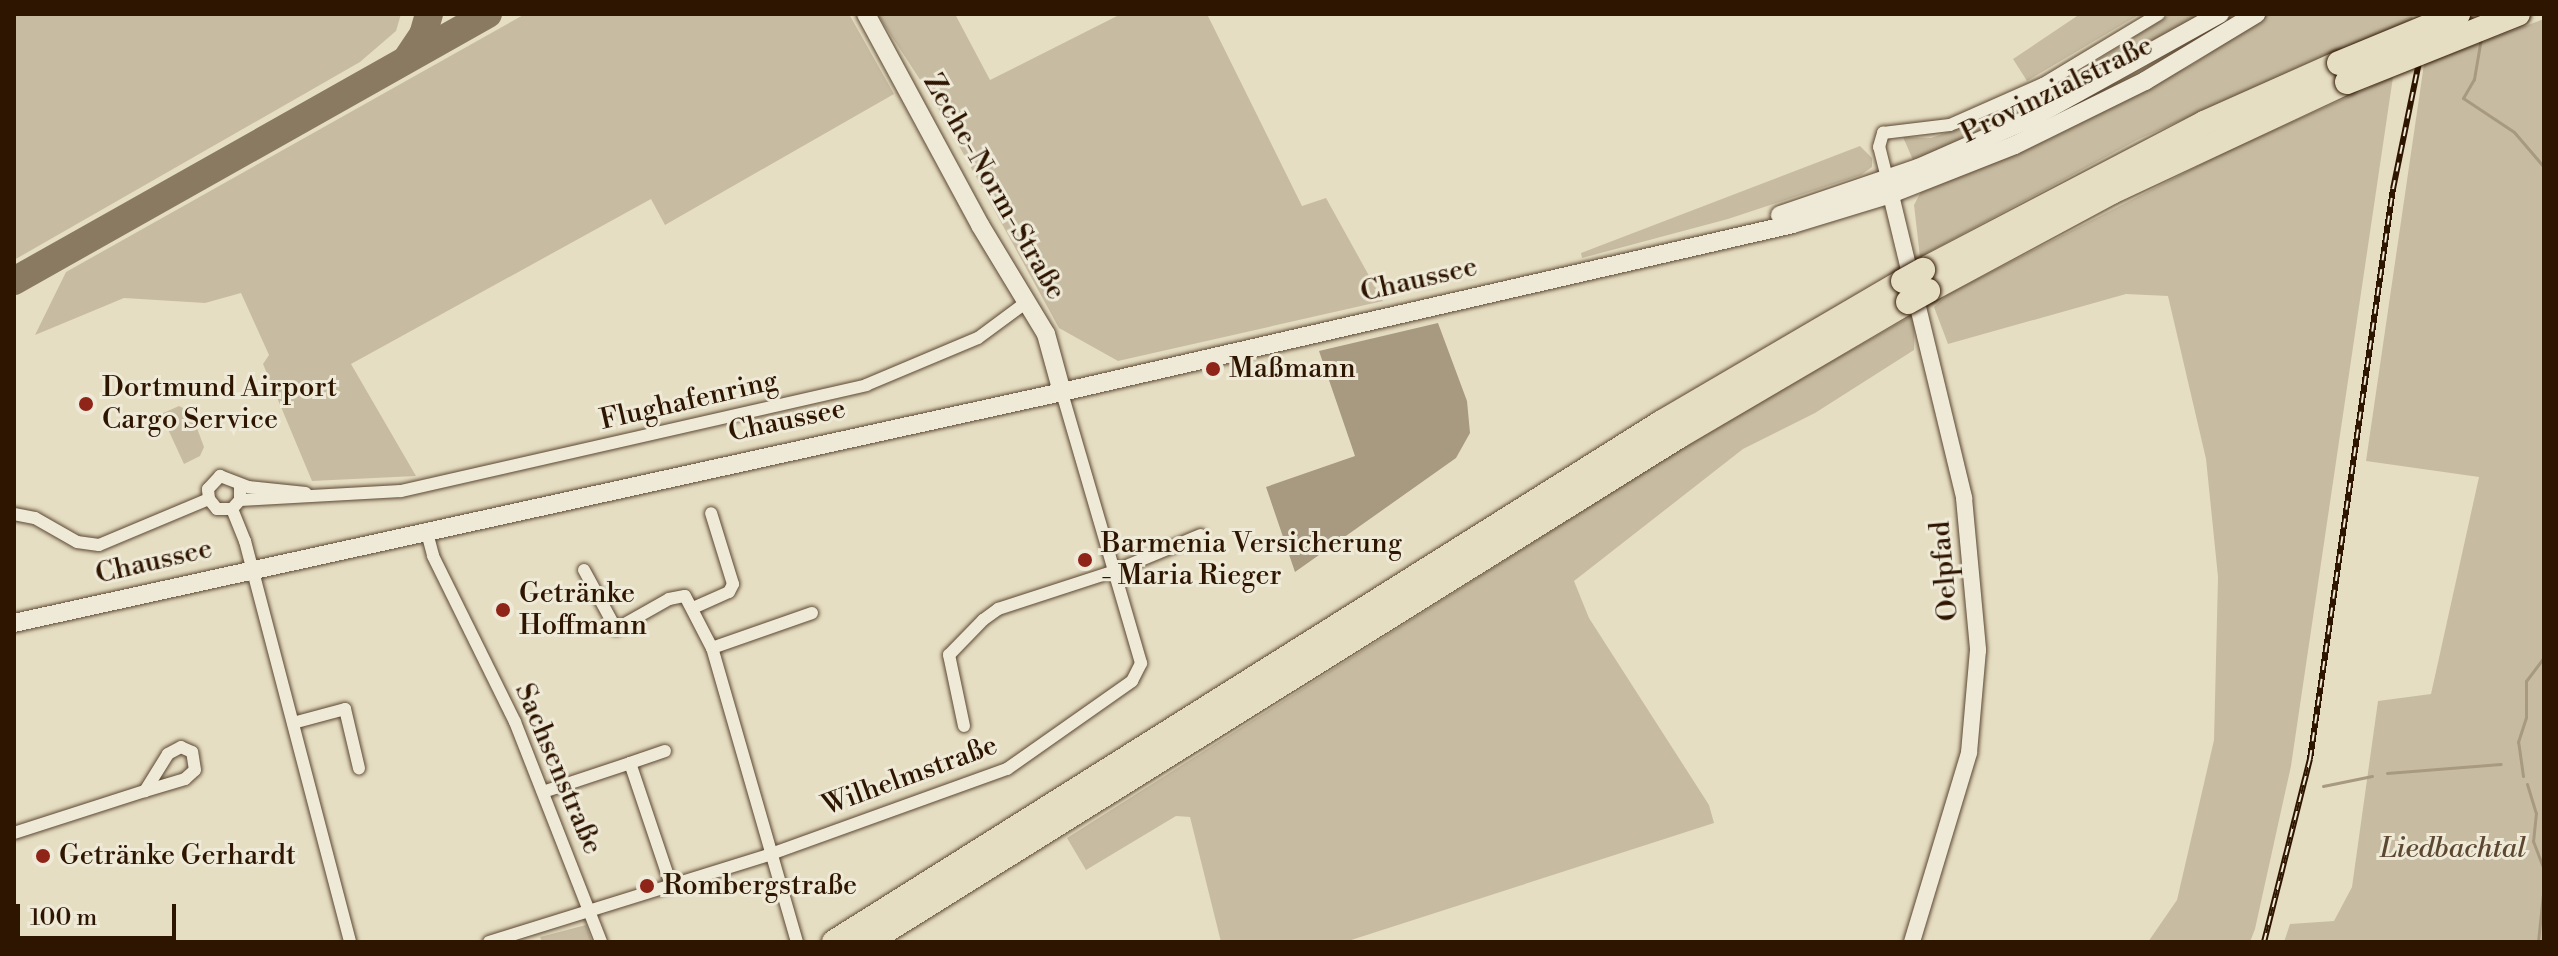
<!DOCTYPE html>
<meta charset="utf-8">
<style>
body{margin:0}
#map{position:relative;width:2558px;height:956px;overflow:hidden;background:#e6dec3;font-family:"Libre Bodoni",serif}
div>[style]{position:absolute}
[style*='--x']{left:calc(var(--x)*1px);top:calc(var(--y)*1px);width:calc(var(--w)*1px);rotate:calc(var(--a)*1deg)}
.green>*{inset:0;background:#c7bca2}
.water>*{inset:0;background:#a79a81}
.stream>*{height:3px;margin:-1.5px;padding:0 1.5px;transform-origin:1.5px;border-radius:1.5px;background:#a79a81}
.taxiway>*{height:28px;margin:-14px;padding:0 14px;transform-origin:14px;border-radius:14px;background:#8a7a62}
.roads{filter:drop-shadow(0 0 2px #5c4731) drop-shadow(0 0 2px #5c4731)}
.minor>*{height:12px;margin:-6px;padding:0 6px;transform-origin:6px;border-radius:6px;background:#efead8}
.tertiary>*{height:16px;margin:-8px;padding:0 8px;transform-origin:8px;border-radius:8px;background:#efead8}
.secondary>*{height:18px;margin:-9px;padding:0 9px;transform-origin:9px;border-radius:9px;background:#efead8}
.motorway>*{height:24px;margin:-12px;padding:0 12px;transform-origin:12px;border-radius:12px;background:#e6dec3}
.rail>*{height:6px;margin-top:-3px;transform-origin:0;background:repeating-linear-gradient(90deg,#efead8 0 9px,#2e1500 0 18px);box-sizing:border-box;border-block:2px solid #2e1500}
.bridges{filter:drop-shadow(0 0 2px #2e1500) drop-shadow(0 0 2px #2e1500)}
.motorway-bridge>*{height:24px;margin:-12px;padding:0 12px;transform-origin:12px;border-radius:12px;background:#e6dec3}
.dots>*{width:22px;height:22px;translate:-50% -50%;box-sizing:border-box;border:4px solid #efead8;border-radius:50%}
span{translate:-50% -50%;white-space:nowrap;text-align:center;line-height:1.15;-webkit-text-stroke:6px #efead8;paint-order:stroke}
.street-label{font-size:28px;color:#2e1500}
.poi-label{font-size:28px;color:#2e1500}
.left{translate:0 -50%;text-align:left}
.park-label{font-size:28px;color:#5c4731;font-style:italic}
.frame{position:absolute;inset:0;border:16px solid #2e1500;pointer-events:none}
.scale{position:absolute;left:16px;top:904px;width:160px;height:36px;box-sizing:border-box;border:4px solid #2e1500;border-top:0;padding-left:10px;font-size:24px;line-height:28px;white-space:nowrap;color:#2e1500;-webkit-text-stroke:6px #efead8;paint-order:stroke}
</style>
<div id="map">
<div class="green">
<i style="clip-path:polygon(14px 14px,401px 14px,396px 31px,360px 62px,14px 260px)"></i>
<i style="clip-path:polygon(525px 14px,849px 14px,894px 94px,665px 225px,651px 199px,351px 364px,416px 476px,312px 481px,263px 364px,269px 355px,241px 293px,205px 303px,124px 298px,35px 335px,66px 272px)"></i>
<i style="clip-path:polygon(877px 14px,955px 14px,990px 80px,1121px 14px,1207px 14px,1302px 206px,1326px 198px,1383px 301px,1118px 361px,1059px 328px,936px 104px)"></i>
<i style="clip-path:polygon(2080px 14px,2140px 14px,2027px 81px,2013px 59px)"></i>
<i style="clip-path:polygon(2171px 14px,2204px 14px,2006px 122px,1913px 160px,1903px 137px,1931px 138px,1974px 123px,2067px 79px)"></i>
<i style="clip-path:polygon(2267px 14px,2413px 14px,2412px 19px,2139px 139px,1920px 257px,1914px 205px,1924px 186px,2049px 139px,2193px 64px)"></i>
<i style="clip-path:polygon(2544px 19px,2544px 942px,2284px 942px,2290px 924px,2334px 921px,2352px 887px,2378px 701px,2431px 694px,2479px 477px,2366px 461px,2424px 64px)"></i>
<i style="clip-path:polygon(2393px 77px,2291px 766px,2255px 929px,2250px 942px,2148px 942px,2177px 900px,2214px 740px,2218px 577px,2206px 459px,2168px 296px,2126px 294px,1948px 344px,1934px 307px,1948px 294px,2231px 149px)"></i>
<i style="clip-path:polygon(1860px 146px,1872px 158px,1872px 167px,1861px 175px,1728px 219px,1582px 258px,1581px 253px)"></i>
<i style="clip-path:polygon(1915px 314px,1914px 350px,1815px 413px,1743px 449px,1574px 581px,1589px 618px,1709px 805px,1714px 823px,1345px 942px,1221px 942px,1190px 817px,1176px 816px,1086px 870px,1067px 838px,1712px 429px)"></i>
<i style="clip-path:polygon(179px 406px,191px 412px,204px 447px,200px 456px,184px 464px,161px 414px)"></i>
<i style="clip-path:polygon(586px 925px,592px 942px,542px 942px,540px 937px)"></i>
</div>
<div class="water">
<i style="clip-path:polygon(1438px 323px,1467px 401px,1470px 433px,1456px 458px,1295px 572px,1266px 487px,1355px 456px,1319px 351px)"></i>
</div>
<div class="stream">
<i style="--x:2481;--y:38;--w:42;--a:99.7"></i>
<i style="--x:2474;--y:79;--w:22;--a:120"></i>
<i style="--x:2463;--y:98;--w:61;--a:33.7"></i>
<i style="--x:2514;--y:132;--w:46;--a:49.4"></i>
<i style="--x:2387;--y:773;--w:114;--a:-4.5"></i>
<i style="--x:2523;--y:776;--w:34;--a:-98"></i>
<i style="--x:2518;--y:742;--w:26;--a:-72"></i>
<i style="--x:2526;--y:717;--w:36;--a:-90"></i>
<i style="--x:2526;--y:681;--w:30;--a:-53"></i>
<i style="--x:2527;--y:784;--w:30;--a:73"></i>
<i style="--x:2536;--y:813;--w:28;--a:96"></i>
<i style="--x:2533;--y:841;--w:30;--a:69"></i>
<i style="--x:2323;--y:786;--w:50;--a:-11.5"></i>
<i style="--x:2538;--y:942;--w:58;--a:-84.1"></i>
</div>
<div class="taxiway">
<i style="--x:408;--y:57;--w:27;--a:-56"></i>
<i style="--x:423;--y:35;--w:22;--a:-74"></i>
<i style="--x:14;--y:281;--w:544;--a:-29.39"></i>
</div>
<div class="roads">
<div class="minor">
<i style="--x:1887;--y:178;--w:32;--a:-104"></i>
<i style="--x:1879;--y:147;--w:15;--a:-74"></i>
<i style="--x:1883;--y:133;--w:67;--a:-6.8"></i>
<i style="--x:1950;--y:125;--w:102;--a:-23.8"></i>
<i style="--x:2043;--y:84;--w:135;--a:-31.1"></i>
<i style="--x:240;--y:485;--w:15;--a:90"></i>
<i style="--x:240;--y:500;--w:12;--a:132"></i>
<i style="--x:232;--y:509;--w:15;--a:180"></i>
<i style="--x:217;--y:509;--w:13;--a:-129"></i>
<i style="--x:209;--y:499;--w:10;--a:-96"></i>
<i style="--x:208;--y:489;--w:18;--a:-47"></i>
<i style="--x:220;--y:476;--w:30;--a:21"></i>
<i style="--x:248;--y:487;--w:58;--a:5.9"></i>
<i style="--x:240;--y:500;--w:161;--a:-3.2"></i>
<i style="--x:401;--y:491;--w:477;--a:-12.8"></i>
<i style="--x:866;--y:385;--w:121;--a:-22.8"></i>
<i style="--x:978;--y:338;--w:62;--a:-36.5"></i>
<i style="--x:232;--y:509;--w:35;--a:68"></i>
<i style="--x:245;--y:541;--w:415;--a:75.3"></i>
<i style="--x:14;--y:514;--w:21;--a:11"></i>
<i style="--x:35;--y:518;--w:48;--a:29.7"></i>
<i style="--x:77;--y:542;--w:22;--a:8"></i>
<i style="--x:99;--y:545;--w:119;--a:-22.7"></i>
<i style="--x:426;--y:529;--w:28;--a:75"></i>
<i style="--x:433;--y:556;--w:185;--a:63.7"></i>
<i style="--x:515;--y:722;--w:236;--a:68.6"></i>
<i style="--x:584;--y:570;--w:67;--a:61.5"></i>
<i style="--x:616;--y:629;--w:61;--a:-29.5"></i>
<i style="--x:669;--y:599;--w:16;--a:-11"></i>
<i style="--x:685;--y:596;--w:59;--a:62.6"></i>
<i style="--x:693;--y:608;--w:39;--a:-24"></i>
<i style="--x:729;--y:592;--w:9;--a:-63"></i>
<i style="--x:733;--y:584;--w:74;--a:-107.2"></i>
<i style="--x:293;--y:723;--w:54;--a:-15.1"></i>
<i style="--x:345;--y:709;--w:61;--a:76.7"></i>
<i style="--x:964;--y:726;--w:73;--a:-101.9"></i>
<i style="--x:949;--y:655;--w:49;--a:-45.8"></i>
<i style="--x:983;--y:620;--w:19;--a:-36"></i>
<i style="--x:998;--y:609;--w:120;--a:-18"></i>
<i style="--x:1112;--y:572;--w:96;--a:-22.6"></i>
<i style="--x:665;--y:751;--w:37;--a:161"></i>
<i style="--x:630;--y:763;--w:129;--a:71.4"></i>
<i style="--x:543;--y:792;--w:92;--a:-18.4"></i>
<i style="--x:14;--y:833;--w:138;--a:-17.8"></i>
<i style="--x:145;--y:791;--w:42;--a:-16.7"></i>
<i style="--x:185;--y:779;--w:13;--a:-42"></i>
<i style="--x:195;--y:770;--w:18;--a:-99"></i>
<i style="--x:192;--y:752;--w:12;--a:-156"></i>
<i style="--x:181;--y:747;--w:15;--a:152"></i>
<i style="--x:168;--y:754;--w:44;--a:121.9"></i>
<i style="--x:489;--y:942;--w:292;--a:-17.3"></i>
<i style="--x:768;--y:855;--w:254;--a:-19.8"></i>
<i style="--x:1007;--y:769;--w:153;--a:-35.1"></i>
<i style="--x:1132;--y:681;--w:20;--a:-63"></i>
<i style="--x:1141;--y:663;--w:282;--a:-106.3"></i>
<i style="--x:797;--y:942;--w:306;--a:-106.1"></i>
<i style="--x:712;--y:648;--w:106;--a:-19.3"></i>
</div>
<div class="tertiary">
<i style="--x:1888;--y:183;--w:324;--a:76.4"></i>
<i style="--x:1964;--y:498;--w:153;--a:84.7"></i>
<i style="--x:1978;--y:650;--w:103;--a:95"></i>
<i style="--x:1969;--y:753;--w:197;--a:106.8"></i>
</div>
<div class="secondary">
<i style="--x:866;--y:14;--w:240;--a:61.6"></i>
<i style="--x:980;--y:225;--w:127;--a:58.8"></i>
<i style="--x:1046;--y:334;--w:60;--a:74.6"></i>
<i style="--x:1780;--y:215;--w:146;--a:-18.8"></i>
<i style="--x:1918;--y:168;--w:124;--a:-23.7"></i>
<i style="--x:2032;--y:118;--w:215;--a:-29"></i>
<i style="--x:14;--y:623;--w:1073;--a:-12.43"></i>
<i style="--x:1062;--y:392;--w:750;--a:-12.94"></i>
<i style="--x:1793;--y:224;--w:102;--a:-17"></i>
<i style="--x:1891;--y:194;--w:133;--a:-21.6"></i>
<i style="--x:2015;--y:145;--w:145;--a:-26.2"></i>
<i style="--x:2145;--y:81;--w:130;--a:-31.1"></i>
</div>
<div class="motorway">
<i style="--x:1923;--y:270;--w:317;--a:-27.6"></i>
<i style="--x:2204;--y:123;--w:148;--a:-24"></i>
<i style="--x:1928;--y:291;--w:209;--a:-28.3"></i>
<i style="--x:2112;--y:192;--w:259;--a:-25.1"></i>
<i style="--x:834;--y:942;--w:978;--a:-32.13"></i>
<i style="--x:1662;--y:422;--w:279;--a:-30.3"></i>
<i style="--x:868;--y:942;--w:958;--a:-31.95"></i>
<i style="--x:1681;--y:435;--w:263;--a:-30.4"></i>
</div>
</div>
<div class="rail">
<i style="--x:2264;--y:942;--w:189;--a:-75.9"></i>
<i style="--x:2310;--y:759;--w:576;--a:-81.72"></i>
<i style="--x:2393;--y:189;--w:179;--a:-78.4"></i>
</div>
<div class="bridges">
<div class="motorway-bridge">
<i style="--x:2339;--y:63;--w:129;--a:-22.4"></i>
<i style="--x:2347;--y:82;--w:184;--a:-21.7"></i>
<i style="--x:1903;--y:281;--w:23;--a:-29"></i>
<i style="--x:1908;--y:302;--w:23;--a:-29"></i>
</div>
</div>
<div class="dots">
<i style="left:1213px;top:369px;background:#8f2418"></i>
<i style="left:86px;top:404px;background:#8f2418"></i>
<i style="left:1085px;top:560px;background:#8f2418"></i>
<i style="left:503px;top:610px;background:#8f2418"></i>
<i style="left:43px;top:856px;background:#8f2418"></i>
<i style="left:647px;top:886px;background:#8f2418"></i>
</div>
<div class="street-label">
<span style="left:2057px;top:90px;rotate:-26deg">Provinzialstraße</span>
<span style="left:994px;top:187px;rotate:60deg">Zeche-Norm-Straße</span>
<span style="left:1419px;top:280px;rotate:-13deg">Chaussee</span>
<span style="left:689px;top:401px;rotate:-13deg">Flughafenring</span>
<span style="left:787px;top:421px;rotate:-12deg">Chaussee</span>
<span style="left:154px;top:562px;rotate:-13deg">Chaussee</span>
<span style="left:1945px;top:571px;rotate:-95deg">Oelpfad</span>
<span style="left:558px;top:769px;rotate:67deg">Sachsenstraße</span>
<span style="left:910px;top:776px;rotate:-20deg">Wilhelmstraße</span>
</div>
<div class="poi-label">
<span class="left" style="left:1229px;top:369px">Maßmann</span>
<span class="left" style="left:102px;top:404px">Dortmund Airport<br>Cargo Service</span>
<span class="left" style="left:1101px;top:560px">Barmenia Versicherung<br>- Maria Rieger</span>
<span class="left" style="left:519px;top:610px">Getränke<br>Hoffmann</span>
<span class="left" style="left:59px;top:856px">Getränke Gerhardt</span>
<span class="left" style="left:663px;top:886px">Rombergstraße</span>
</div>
<div class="park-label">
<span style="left:2453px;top:849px">Liedbachtal</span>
</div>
<div class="frame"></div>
<div class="scale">100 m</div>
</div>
